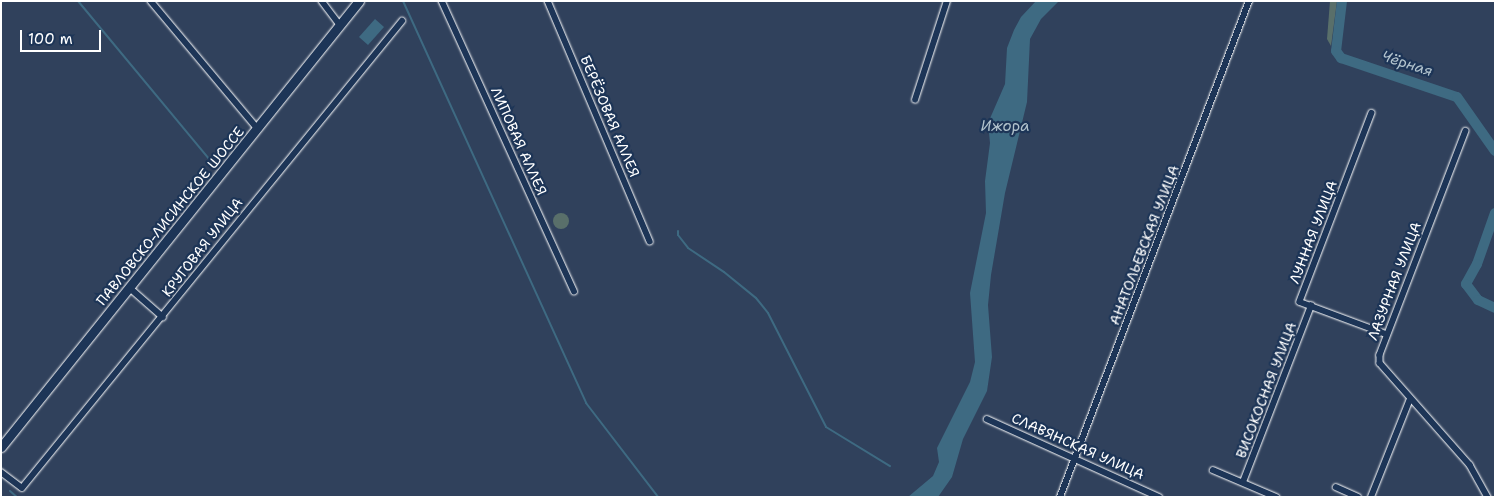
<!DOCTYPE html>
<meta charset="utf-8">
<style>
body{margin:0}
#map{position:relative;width:1496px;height:498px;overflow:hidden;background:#30415c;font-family:"Shantell Sans",sans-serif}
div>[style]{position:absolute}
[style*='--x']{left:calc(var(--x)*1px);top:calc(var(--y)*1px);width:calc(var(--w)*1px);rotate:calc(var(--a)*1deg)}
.green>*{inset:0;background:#596f6a}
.round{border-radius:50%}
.water>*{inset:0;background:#3e6a82}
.stream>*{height:2px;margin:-1px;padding:0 1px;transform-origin:1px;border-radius:1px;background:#3e6a82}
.river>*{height:10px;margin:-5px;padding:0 5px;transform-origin:5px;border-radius:5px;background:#3e6a82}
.roads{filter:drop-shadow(0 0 1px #fff) drop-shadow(0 0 1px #fff)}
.street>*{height:5.5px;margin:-2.75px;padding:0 2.75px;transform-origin:2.75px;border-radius:2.75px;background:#1d3557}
.secondary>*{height:9px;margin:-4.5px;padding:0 4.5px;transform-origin:4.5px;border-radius:4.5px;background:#1d3557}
span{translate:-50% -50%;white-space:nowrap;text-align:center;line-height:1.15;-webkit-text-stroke:4.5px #1d3557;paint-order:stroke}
.street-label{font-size:14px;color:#fff}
.water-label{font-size:15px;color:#b2c3cd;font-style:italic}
.frame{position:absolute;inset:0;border:2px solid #fff;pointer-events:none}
.scale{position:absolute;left:20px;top:30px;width:81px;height:22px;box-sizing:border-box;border:2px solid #fff;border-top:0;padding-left:6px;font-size:15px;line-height:18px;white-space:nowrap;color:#fff;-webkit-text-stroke:4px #1d3557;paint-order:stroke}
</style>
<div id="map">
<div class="green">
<i style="clip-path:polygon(1330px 1px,1337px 1px,1331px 46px,1327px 39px)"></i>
<i class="round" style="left:553px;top:213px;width:16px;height:16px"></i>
</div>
<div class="water">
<i style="clip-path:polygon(1036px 1px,1059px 1px,1041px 19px,1030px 39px,1027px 102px,1005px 193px,991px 275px,988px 305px,992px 357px,987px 391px,963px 439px,952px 477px,938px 497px,908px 497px,933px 476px,939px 462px,937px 448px,970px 382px,975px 362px,970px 293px,986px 213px,985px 181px,990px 143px,988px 123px,1005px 84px,1007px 48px,1014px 30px,1021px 17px)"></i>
<i style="clip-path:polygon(375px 19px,384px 27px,368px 45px,359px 37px)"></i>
</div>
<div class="stream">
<i style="--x:78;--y:1;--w:208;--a:50.3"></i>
<i style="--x:403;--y:1;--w:442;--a:65.5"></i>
<i style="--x:586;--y:403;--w:118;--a:52.5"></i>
<i style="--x:678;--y:231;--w:4;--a:90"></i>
<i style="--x:678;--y:235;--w:16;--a:52"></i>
<i style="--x:688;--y:248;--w:43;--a:33.7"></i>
<i style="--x:724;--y:272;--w:41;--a:39.1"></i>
<i style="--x:756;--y:298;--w:19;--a:51"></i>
<i style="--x:768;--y:313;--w:128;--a:63"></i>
<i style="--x:826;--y:427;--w:75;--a:31.4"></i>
<i style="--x:10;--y:491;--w:9;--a:41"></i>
</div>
<div class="river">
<i style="--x:1342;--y:1;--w:50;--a:96.8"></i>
<i style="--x:1336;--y:51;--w:9;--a:54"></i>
<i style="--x:1341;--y:58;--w:122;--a:18.6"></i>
<i style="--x:1457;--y:97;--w:66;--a:54.9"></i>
<i style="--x:1495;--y:213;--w:54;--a:109.4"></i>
<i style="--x:1477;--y:264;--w:23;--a:119"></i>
<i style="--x:1466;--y:284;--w:20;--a:53"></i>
<i style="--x:1478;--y:300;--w:19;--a:25"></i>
</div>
<div class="roads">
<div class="street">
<i style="--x:151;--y:1;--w:167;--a:50.1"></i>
<i style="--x:322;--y:1;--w:30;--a:53"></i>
<i style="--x:442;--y:1;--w:319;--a:65.5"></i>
<i style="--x:548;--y:1;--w:261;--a:67"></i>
<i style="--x:915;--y:100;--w:104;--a:-72.1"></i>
<i style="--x:1372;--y:113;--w:202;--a:110.9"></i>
<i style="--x:1300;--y:302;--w:92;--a:20.4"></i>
<i style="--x:1466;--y:131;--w:240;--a:111"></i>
<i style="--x:1380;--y:355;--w:8;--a:90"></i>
<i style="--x:1380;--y:363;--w:136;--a:48.6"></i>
<i style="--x:1470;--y:465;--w:37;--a:61"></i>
<i style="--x:130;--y:288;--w:44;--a:41.3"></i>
<i style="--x:987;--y:419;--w:189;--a:24.4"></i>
<i style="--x:1213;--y:470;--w:69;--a:23.2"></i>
<i style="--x:1;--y:472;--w:26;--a:37"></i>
<i style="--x:22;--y:488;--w:602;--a:-50.86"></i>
<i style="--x:1243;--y:482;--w:189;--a:-68.9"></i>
<i style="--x:1336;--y:487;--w:24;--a:24"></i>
<i style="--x:1060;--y:497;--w:531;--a:-69.14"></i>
<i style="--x:1371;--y:497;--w:105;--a:-68.3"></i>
</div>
<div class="secondary">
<i style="--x:1;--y:447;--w:572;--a:-51.25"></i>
</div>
</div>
<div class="street-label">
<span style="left:610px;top:116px;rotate:67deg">БЕРЁЗОВАЯ АЛЛЕЯ</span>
<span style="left:519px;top:141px;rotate:66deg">ЛИПОВАЯ АЛЛЕЯ</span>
<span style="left:170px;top:216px;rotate:-51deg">ПАВЛОВСКО-ЛИСИНСКОЕ ШОССЕ</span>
<span style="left:1313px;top:232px;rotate:-69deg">ЛУННАЯ УЛИЦА</span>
<span style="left:1144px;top:245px;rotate:-69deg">АНАТОЛЬЕВСКАЯ УЛИЦА</span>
<span style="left:202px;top:247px;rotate:-52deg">КРУГОВАЯ УЛИЦА</span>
<span style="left:1394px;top:281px;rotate:-69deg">ЛАЗУРНАЯ УЛИЦА</span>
<span style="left:1266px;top:390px;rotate:-69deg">ВИСОКОСНАЯ УЛИЦА</span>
<span style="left:1078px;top:446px;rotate:24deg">СЛАВЯНСКАЯ УЛИЦА</span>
</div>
<div class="water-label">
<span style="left:1407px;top:64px;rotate:18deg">Чёрная</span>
<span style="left:1005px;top:127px">Ижора</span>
</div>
<div class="frame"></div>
<div class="scale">100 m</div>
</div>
